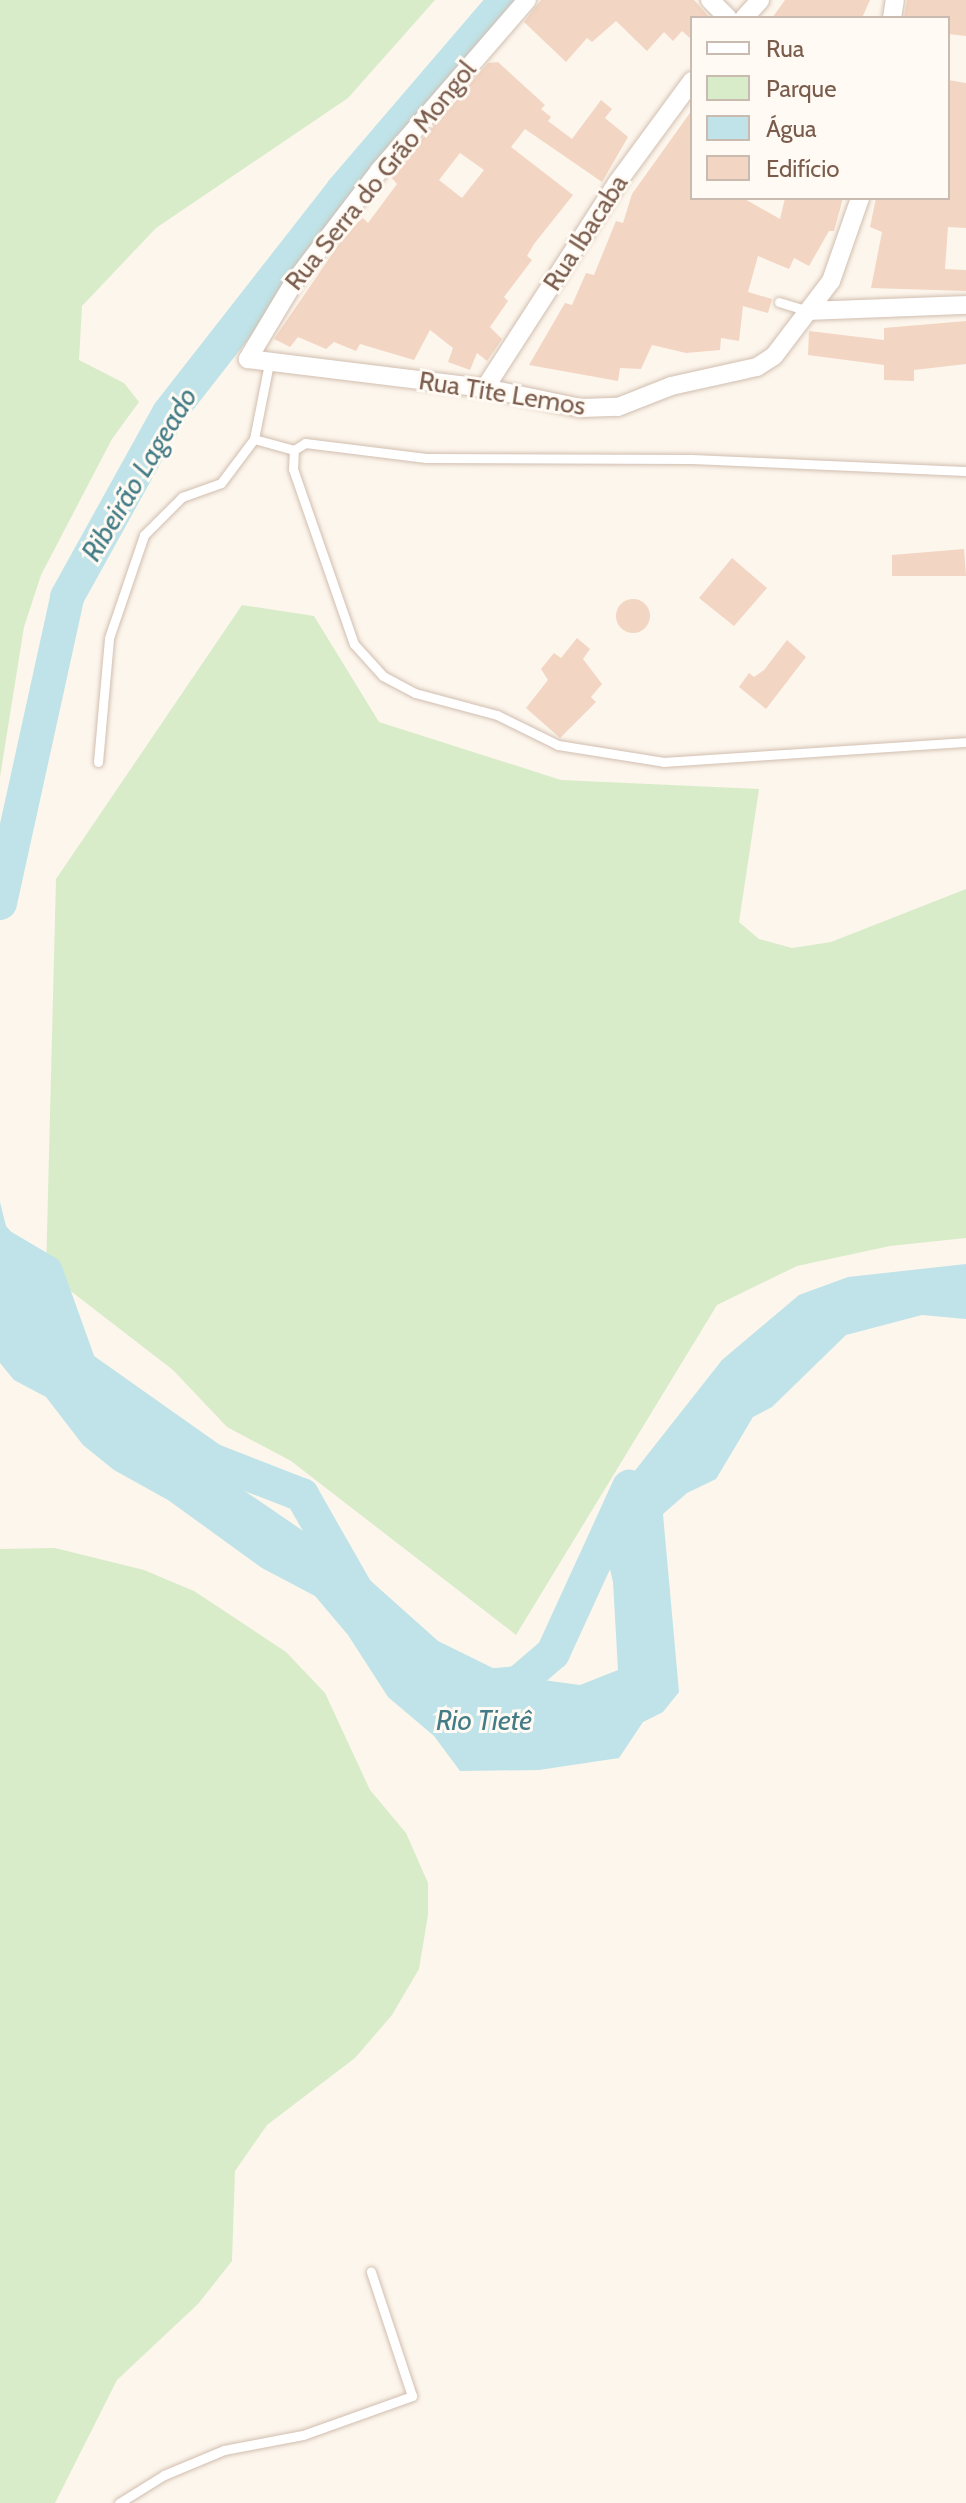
<!DOCTYPE html>
<meta charset="utf-8">
<style>
body{margin:0}
#map{position:relative;width:966px;height:2503px;overflow:hidden;background:#fdf6ec;font-family:Cabin,sans-serif}
div>[style]{position:absolute}
[style*='--x']{left:calc(var(--x)*1px);top:calc(var(--y)*1px);width:calc(var(--w)*1px);rotate:calc(var(--a)*1deg)}
.green>*{inset:0;background:#d8ecc9}
.water>*{inset:0;background:#bfe3e8}
.river>*{height:34px;margin:-17px;padding:0 17px;transform-origin:17px;border-radius:17px;background:#bfe3e8}
.building>*{inset:0;background:#f3d5c3}
.round{border-radius:50%}
.roads{filter:drop-shadow(0 0 2px #d1beb0) drop-shadow(0 0 2px #d1beb0)}
.service>*{height:9px;margin:-4.5px;padding:0 4.5px;transform-origin:4.5px;border-radius:4.5px;background:#fff}
.minor>*{height:18px;margin:-9px;padding:0 9px;transform-origin:9px;border-radius:9px;background:#fff}
span{translate:-50% -50%;white-space:nowrap;text-align:center;line-height:1.15;-webkit-text-stroke:6px #fffaf3;paint-order:stroke}
.street-label{font-size:26px;color:#7a5c4d}
.water-label{font-size:28px;color:#437c86;font-style:italic}
.legend{position:absolute;left:690px;top:16px;width:260px;height:184px;box-sizing:border-box;background:#fffaf3;border:2px solid #cabbb1;margin:0;padding:10px 14px;list-style:none;font-size:24px;color:#7a5c4d}
.legend li{display:flex;align-items:center;gap:16px;height:40px}
.legend b{width:40px;border:2px solid #cabbb1}
</style>
<div id="map">
<div class="green">
<i style="clip-path:polygon(0 0,435px 0,348px 98px,156px 228px,82px 306px,79px 360px,124px 383px,139px 402px,112px 439px,41px 575px,24px 627px,0 777px)"></i>
<i style="clip-path:polygon(242px 605px,314px 616px,379px 722px,561px 780px,759px 789px,739px 922px,759px 939px,792px 948px,831px 942px,966px 889px,966px 1238px,890px 1246px,797px 1266px,717px 1305px,516px 1635px,291px 1461px,227px 1427px,173px 1370px,46px 1272px,56px 879px)"></i>
<i style="clip-path:polygon(55px 1548px,144px 1570px,194px 1591px,286px 1652px,325px 1693px,370px 1790px,406px 1833px,428px 1883px,428px 1915px,419px 1969px,392px 2015px,355px 2058px,267px 2125px,235px 2171px,232px 2261px,198px 2304px,117px 2380px,55px 2503px,0 2503px,0 1549px)"></i>
</div>
<div class="water">
<i style="clip-path:polygon(0 1202px,6px 1226px,46px 1272px,57px 1330px,103px 1394px,353px 1565px,438px 1641px,507px 1675px,580px 1685px,618px 1670px,613px 1582px,604px 1544px,615px 1496px,722px 1360px,799px 1295px,848px 1277px,966px 1264px,966px 1319px,922px 1315px,846px 1335px,772px 1407px,753px 1417px,716px 1479px,687px 1493px,663px 1514px,679px 1692px,663px 1712px,643px 1722px,619px 1758px,539px 1770px,460px 1771px,434px 1736px,388px 1697px,348px 1635px,315px 1596px,262px 1568px,168px 1500px,114px 1470px,83px 1445px,46px 1397px,14px 1380px,0 1363px)"></i>
</div>
<div class="river">
<i style="--x:0;--y:903;--w:313;--a:-77.6"></i>
<i style="--x:67;--y:597;--w:210;--a:-61"></i>
<i style="--x:169;--y:413;--w:283;--a:-52"></i>
<i style="--x:343;--y:190;--w:250;--a:-49.4"></i>
<i style="--x:0;--y:1245;--w:53;--a:30.4"></i>
<i style="--x:46;--y:1272;--w:101;--a:70.3"></i>
<i style="--x:80;--y:1367;--w:161;--a:35.2"></i>
<i style="--x:212;--y:1460;--w:97;--a:21.3"></i>
<i style="--x:302;--y:1495;--w:115;--a:60.3"></i>
<i style="--x:484;--y:1686;--w:34;--a:-5"></i>
<i style="--x:518;--y:1683;--w:46;--a:-40.6"></i>
<i style="--x:553;--y:1653;--w:183;--a:-65.4"></i>
</div>
<div class="building">
<i style="clip-path:polygon(541px 0,694px 0,710px 18px,692px 18px,692px 40px,682px 31px,673px 41px,664px 32px,647px 51px,616px 21px,592px 42px,587px 38px,566px 62px,524px 22px)"></i>
<i style="clip-path:polygon(785px 0,870px 0,862px 18px,772px 18px)"></i>
<i style="clip-path:polygon(907px 0,966px 0,966px 36px,948px 34px,948px 18px,904px 18px)"></i>
<i style="clip-path:polygon(evenodd,498px 62px,545px 105px,541px 109px,551px 117px,548px 121px,572px 139px,601px 100px,612px 109px,605px 118px,628px 137px,602px 182px,525px 129px,511px 147px,573px 195px,534px 244px,527px 256px,532px 260px,504px 297px,508px 301px,490px 327px,502px 339px,487px 361px,477px 353px,470px 370px,448px 362px,453px 348px,430px 330px,414px 360px,360px 344px,356px 351px,334px 342px,326px 349px,298px 337px,290px 347px,274px 339px,348px 231px,363px 218px,368px 223px,397px 184px,390px 176px,488px 63px,498px 62px,460px 153px,484px 170px,462px 198px,439px 180px,460px 153px)"></i>
<i style="clip-path:polygon(948px 80px,966px 83px,966px 228px,948px 227px,945px 269px,966px 270px,966px 291px,871px 288px,882px 232px,870px 227px,876px 198px,948px 198px)"></i>
<i style="clip-path:polygon(692px 110px,692px 198px,743px 198px,780px 219px,785px 198px,843px 198px,834px 231px,829px 231px,809px 266px,794px 258px,789px 269px,758px 256px,748px 292px,772px 299px,768px 313px,743px 306px,739px 341px,721px 338px,720px 350px,686px 353px,652px 345px,641px 369px,620px 368px,618px 381px,529px 365px,565px 303px,572px 305px,586px 273px,594px 275px,616px 221px,623px 223px,632px 194px)"></i>
<i style="clip-path:polygon(966px 321px,966px 364px,914px 370px,914px 381px,884px 380px,884px 365px,808px 355px,809px 331px,884px 340px,884px 328px)"></i>
<i style="clip-path:polygon(964px 549px,966px 576px,892px 576px,892px 555px)"></i>
<i style="clip-path:polygon(732px 558px,767px 588px,734px 626px,699px 598px)"></i>
<i class="round" style="left:616px;top:599px;width:34px;height:34px"></i>
<i style="clip-path:polygon(577px 638px,590px 649px,583px 659px,602px 684px,591px 697px,596px 702px,560px 738px,526px 708px,548px 680px,541px 669px,554px 653px,561px 658px)"></i>
<i style="clip-path:polygon(787px 640px,806px 657px,766px 709px,739px 687px,749px 673px,754px 677px,764px 670px)"></i>
</div>
<div class="roads">
<div class="service">
<i style="--x:779;--y:302;--w:31;--a:17"></i>
<i style="--x:254;--y:439;--w:41;--a:15.4"></i>
<i style="--x:294;--y:450;--w:13;--a:-32"></i>
<i style="--x:305;--y:443;--w:122;--a:7.1"></i>
<i style="--x:426;--y:458;--w:265;--a:0.2"></i>
<i style="--x:691;--y:459;--w:275;--a:2.5"></i>
<i style="--x:294;--y:450;--w:19;--a:93"></i>
<i style="--x:293;--y:469;--w:185;--a:70.8"></i>
<i style="--x:354;--y:644;--w:43;--a:47.8"></i>
<i style="--x:383;--y:676;--w:36;--a:28"></i>
<i style="--x:415;--y:693;--w:85;--a:15"></i>
<i style="--x:497;--y:715;--w:68;--a:26.2"></i>
<i style="--x:558;--y:745;--w:107;--a:9.1"></i>
<i style="--x:664;--y:762;--w:303;--a:-3.8"></i>
<i style="--x:98;--y:762;--w:124;--a:-84.9"></i>
<i style="--x:109;--y:638;--w:109;--a:-71.2"></i>
<i style="--x:144;--y:535;--w:54;--a:-45"></i>
<i style="--x:182;--y:497;--w:41;--a:-19.7"></i>
<i style="--x:221;--y:483;--w:55;--a:-53.1"></i>
<i style="--x:254;--y:439;--w:77;--a:-78.8"></i>
<i style="--x:119;--y:2503;--w:53;--a:-31.9"></i>
<i style="--x:164;--y:2475;--w:65;--a:-22.6"></i>
<i style="--x:224;--y:2450;--w:80;--a:-10.8"></i>
<i style="--x:303;--y:2435;--w:116;--a:-19.7"></i>
<i style="--x:412;--y:2396;--w:131;--a:-108.3"></i>
</div>
<div class="minor">
<i style="--x:527;--y:0;--w:226;--a:130.9"></i>
<i style="--x:379;--y:171;--w:140;--a:127.4"></i>
<i style="--x:294;--y:282;--w:90;--a:120.9"></i>
<i style="--x:248;--y:359;--w:239;--a:7"></i>
<i style="--x:485;--y:388;--w:98;--a:11.8"></i>
<i style="--x:581;--y:408;--w:37;--a:-2"></i>
<i style="--x:618;--y:407;--w:57;--a:-21.6"></i>
<i style="--x:671;--y:386;--w:88;--a:-12.5"></i>
<i style="--x:757;--y:367;--w:20;--a:-33"></i>
<i style="--x:774;--y:356;--w:94;--a:-52.8"></i>
<i style="--x:831;--y:281;--w:88;--a:-70.7"></i>
<i style="--x:710;--y:0;--w:25;--a:45"></i>
<i style="--x:744;--y:18;--w:24;--a:-48"></i>
<i style="--x:892;--y:18;--w:18;--a:-81"></i>
<i style="--x:809;--y:311;--w:157;--a:-2.2"></i>
<i style="--x:485;--y:388;--w:244;--a:-57.2"></i>
<i style="--x:617;--y:183;--w:127;--a:-53.7"></i>
</div>
</div>
<div class="street-label">
<span style="left:381px;top:176px;rotate:-51deg">Rua Serra do Grão Mongol</span>
<span style="left:586px;top:233px;rotate:-57deg">Rua Ibacaba</span>
<span style="left:502px;top:394px;rotate:9deg">Rua Tite Lemos</span>
</div>
<div class="water-label">
<span style="left:139px;top:474px;rotate:-59deg">Ribeirão Lageado</span>
<span style="left:484px;top:1720px">Rio Tietê</span>
</div>
<ul class="legend">
<li><b style="height:10px;background:#fff"></b>Rua</li>
<li><b style="height:22px;background:#d8ecc9"></b>Parque</li>
<li><b style="height:22px;background:#bfe3e8"></b>Água</li>
<li><b style="height:22px;background:#f3d5c3"></b>Edifício</li>
</ul>
</div>
